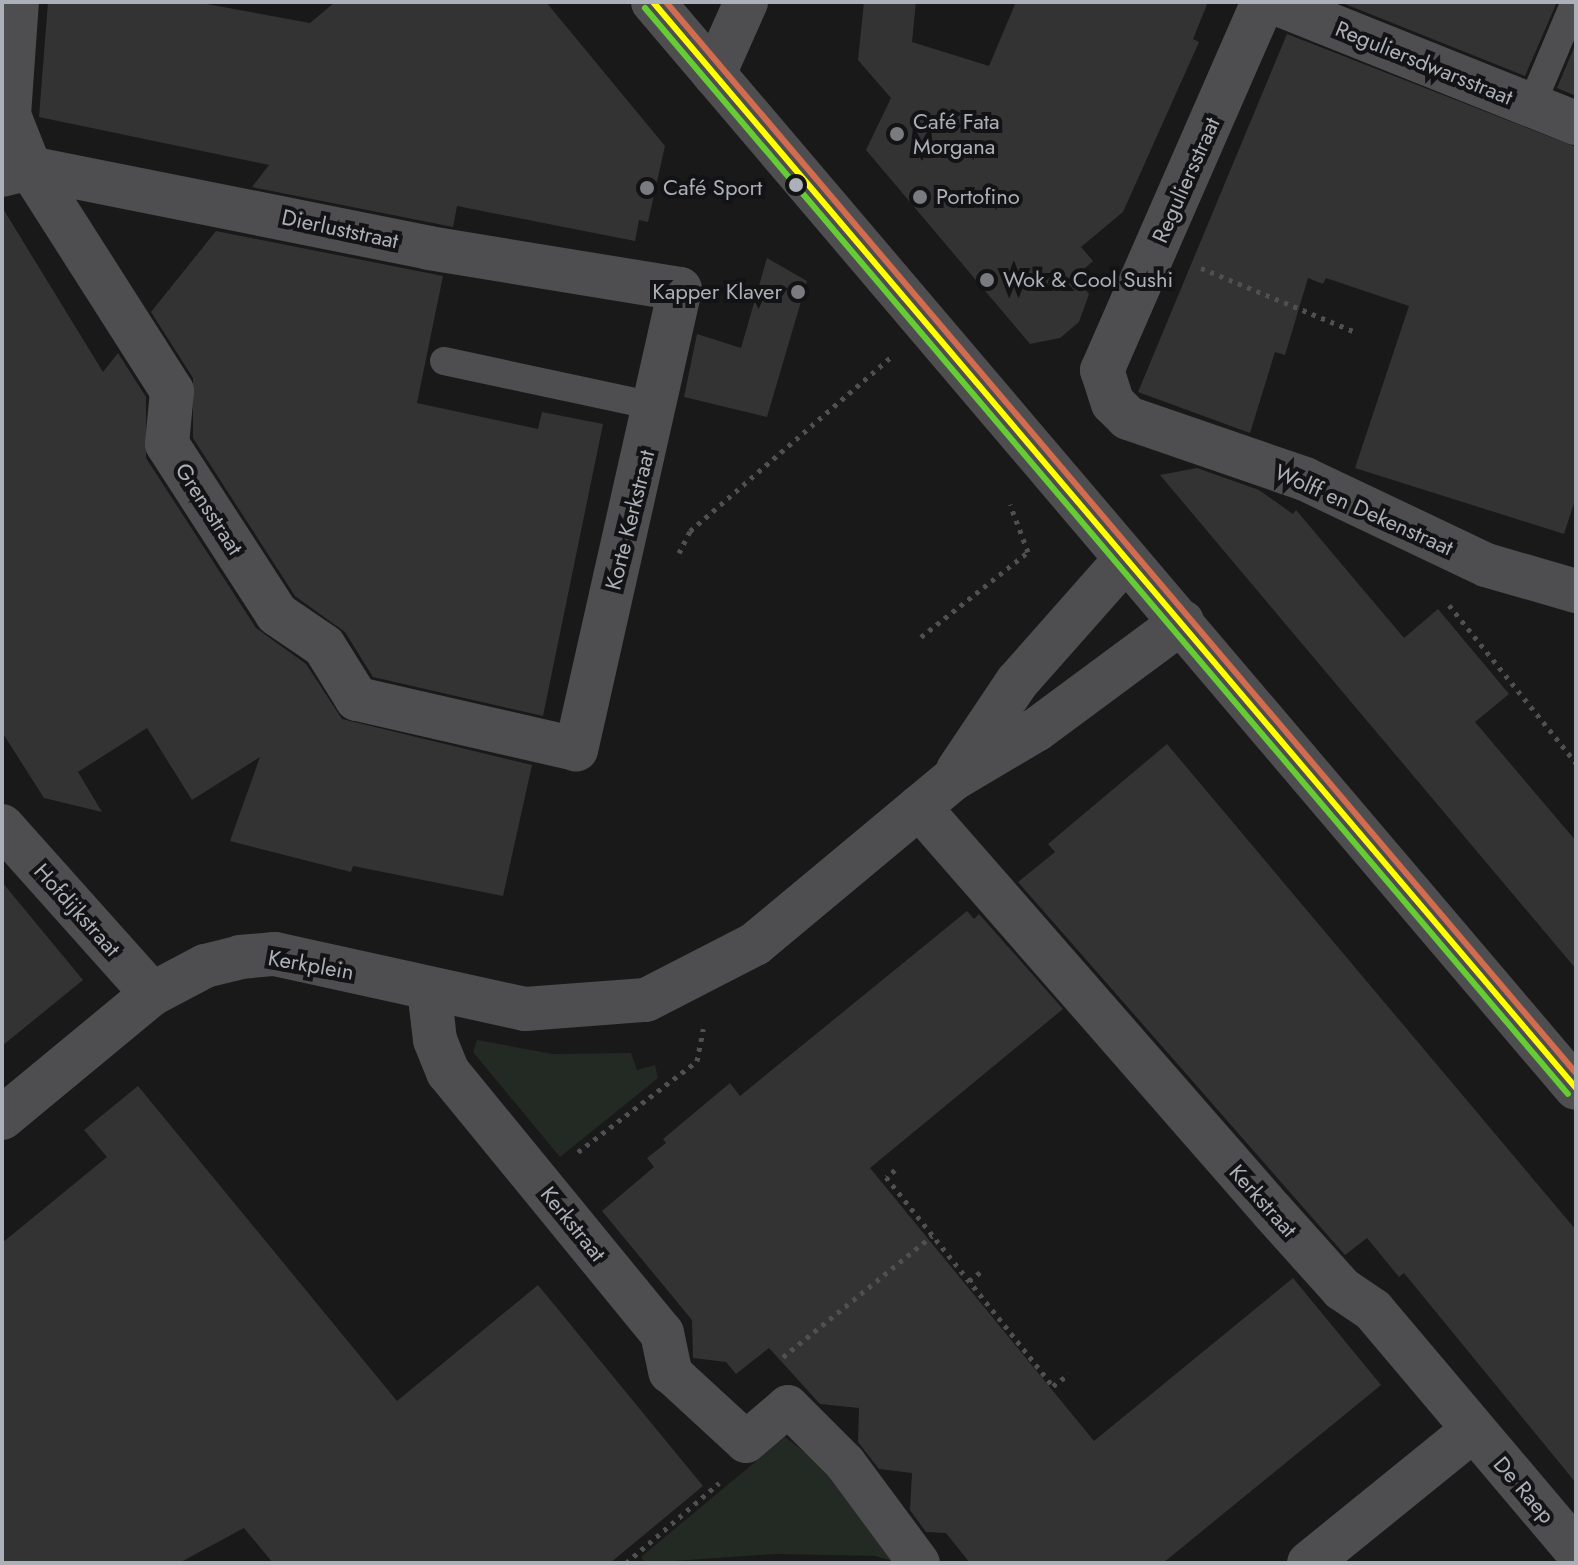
<!DOCTYPE html>
<meta charset="utf-8">
<style>
body{margin:0}
#map{position:relative;width:1578px;height:1565px;overflow:hidden;background:#191919;font-family:Jost,sans-serif}
div>[style]{position:absolute}
[style*='--x']{left:calc(var(--x)*1px);top:calc(var(--y)*1px);width:calc(var(--w)*1px);rotate:calc(var(--a)*1deg)}
.green>*{inset:0;background:#232923}
.building>*{inset:0;background:#333334}
.path>*{height:5px;margin-top:-2.5px;transform-origin:0;background:repeating-linear-gradient(90deg,#4f5052 0 4px,transparent 0 10px)}
.service>*{height:28px;margin:-14px;padding:0 14px;transform-origin:14px;border-radius:14px;background:#4e4e51}
.pedestrian>*{height:42px;margin:-21px;padding:0 21px;transform-origin:21px;border-radius:21px;background:#4e4e51}
.minor>*{height:44px;margin:-22px;padding:0 22px;transform-origin:22px;border-radius:22px;background:#4e4e51}
.tertiary>*{height:44px;margin:-22px;padding:0 22px;transform-origin:22px;border-radius:22px;background:#4e4e51}
.bus-1>*{height:6px;margin:-3px;padding:0 3px;transform-origin:3px;border-radius:3px;background:#ff0}
.bus-2>*{height:6px;margin:-3px;padding:0 3px;transform-origin:3px;border-radius:3px;background:#6c3}
.bus-3>*{height:6px;margin:-3px;padding:0 3px;transform-origin:3px;border-radius:3px;background:#d26c4f}
.dots>*{width:22px;height:22px;translate:-50% -50%;box-sizing:border-box;border:4px solid #131315;border-radius:50%}
span{translate:-50% -50%;white-space:nowrap;text-align:center;line-height:1.15;-webkit-text-stroke:8px #131315;paint-order:stroke}
.street-label{font-size:22px;color:#acb0b8}
.poi-label{font-size:22px;color:#acb0b8}
.left{translate:0 -50%;text-align:left}
.right{translate:-100% -50%;text-align:right}
.frame{position:absolute;inset:0;border:4px solid #acb0b8;pointer-events:none}
</style>
<div id="map">
<div class="green">
<i style="clip-path:polygon(477px 1040px,553px 1054px,631px 1053px,637px 1070px,655px 1065px,658px 1078px,560px 1157px,473px 1052px)"></i>
<i style="clip-path:polygon(785px 1437px,830px 1472px,899px 1563px,875px 1556px,775px 1554px,645px 1563px,641px 1557px)"></i>
</div>
<div class="building">
<i style="clip-path:polygon(48px 2px,196px 2px,310px 23px,335px 2px,546px 2px,665px 146px,648px 222px,639px 220px,635px 241px,457px 206px,453px 227px,433px 223px,252px 187px,269px 165px,39px 117px)"></i>
<i style="clip-path:polygon(864px 2px,916px 2px,912px 42px,989px 66px,1016px 2px,1208px 2px,1193px 39px,1199px 42px,1123px 212px,1081px 247px,1093px 261px,1075px 277px,1089px 294px,1079px 322px,1060px 338px,1030px 344px,866px 150px,891px 98px,858px 60px)"></i>
<i style="clip-path:polygon(1340px 2px,1557px 2px,1525px 76px)"></i>
<i style="clip-path:polygon(1287px 34px,1576px 147px,1576px 497px,1564px 534px,1355px 468px,1409px 306px,1326px 278px,1323px 284px,1308px 278px,1285px 355px,1275px 352px,1250px 433px,1138px 392px)"></i>
<i style="clip-path:polygon(1576px 43px,1576px 96px,1557px 88px)"></i>
<i style="clip-path:polygon(2px 207px,103px 372px,118px 353px,146px 397px,146px 458px,256px 628px,306px 664px,342px 719px,532px 765px,503px 896px,353px 866px,351px 872px,230px 841px,260px 757px,192px 800px,147px 728px,78px 772px,102px 812px,44px 798px,2px 732px)"></i>
<i style="clip-path:polygon(216px 231px,443px 276px,417px 403px,538px 429px,542px 412px,603px 424px,543px 716px,373px 677px,345px 632px,295px 596px,193px 438px,193px 378px,151px 312px)"></i>
<i style="clip-path:polygon(767px 258px,807px 281px,767px 417px,684px 397px,697px 334px,741px 348px)"></i>
<i style="clip-path:polygon(1197px 468px,1259px 490px,1293px 514px,1296px 510px,1404px 638px,1438px 609px,1509px 694px,1475px 722px,1576px 841px,1576px 969px,1160px 475px)"></i>
<i style="clip-path:polygon(1167px 744px,1576px 1230px,1576px 1483px,1404px 1273px,1399px 1277px,1367px 1238px,1345px 1255px,1018px 882px,1055px 852px,1048px 844px)"></i>
<i style="clip-path:polygon(2px 882px,83px 980px,2px 1046px)"></i>
<i style="clip-path:polygon(967px 911px,974px 919px,979px 914px,1063px 1009px,870px 1168px,1094px 1441px,1293px 1278px,1381px 1385px,1163px 1563px,970px 1563px,946px 1533px,926px 1532px,910px 1510px,912px 1473px,879px 1469px,858px 1442px,859px 1408px,820px 1404px,769px 1348px,736px 1374px,726px 1362px,693px 1358px,692px 1320px,602px 1211px,654px 1167px,647px 1158px,666px 1143px,663px 1139px,730px 1083px,740px 1096px)"></i>
<i style="clip-path:polygon(138px 1086px,397px 1401px,538px 1285px,703px 1486px,610px 1563px,273px 1563px,244px 1528px,179px 1563px,2px 1563px,2px 1243px,107px 1157px,84px 1130px)"></i>
</div>
<div class="path">
<i style="--x:1201;--y:268;--w:165;--a:22.5"></i>
<i style="--x:679;--y:553;--w:25;--a:-63"></i>
<i style="--x:690;--y:531;--w:266;--a:-40.9"></i>
<i style="--x:1449;--y:605;--w:203;--a:51.2"></i>
<i style="--x:921;--y:637;--w:137;--a:-38.5"></i>
<i style="--x:1028;--y:552;--w:51;--a:-110.6"></i>
<i style="--x:578;--y:1152;--w:150;--a:-37.4"></i>
<i style="--x:697;--y:1061;--w:33;--a:-79"></i>
<i style="--x:895;--y:1170;--w:11;--a:142"></i>
<i style="--x:886;--y:1177;--w:268;--a:51.4"></i>
<i style="--x:1053;--y:1386;--w:20;--a:-37"></i>
<i style="--x:969;--y:1281;--w:16;--a:-38"></i>
<i style="--x:783;--y:1357;--w:192;--a:-39.1"></i>
<i style="--x:626;--y:1563;--w:123;--a:-40.7"></i>
</div>
<div class="service">
<i style="--x:1531;--y:106;--w:113;--a:-67.1"></i>
<i style="--x:444;--y:361;--w:219;--a:12.1"></i>
</div>
<div class="pedestrian">
<i style="--x:670;--y:1372;--w:103;--a:42.6"></i>
<i style="--x:746;--y:1442;--w:55;--a:-40.6"></i>
<i style="--x:788;--y:1406;--w:81;--a:45"></i>
<i style="--x:845;--y:1463;--w:124;--a:53.5"></i>
</div>
<div class="minor">
<i style="--x:1263;--y:2;--w:402;--a:113.6"></i>
<i style="--x:1102;--y:370;--w:35;--a:72"></i>
<i style="--x:1113;--y:403;--w:21;--a:45"></i>
<i style="--x:1128;--y:418;--w:187;--a:19"></i>
<i style="--x:1305;--y:479;--w:200;--a:25.4"></i>
<i style="--x:1486;--y:565;--w:94;--a:16.1"></i>
<i style="--x:1273;--y:2;--w:326;--a:21.8"></i>
<i style="--x:714;--y:74;--w:79;--a:-66"></i>
<i style="--x:2;--y:175;--w:29;--a:-14"></i>
<i style="--x:30;--y:168;--w:407;--a:11.3"></i>
<i style="--x:429;--y:248;--w:254;--a:9.3"></i>
<i style="--x:680;--y:289;--w:472;--a:102.7"></i>
<i style="--x:576;--y:749;--w:225;--a:-167.1"></i>
<i style="--x:357;--y:699;--w:62;--a:-121.9"></i>
<i style="--x:324;--y:646;--w:57;--a:-145.8"></i>
<i style="--x:277;--y:614;--w:202;--a:-122.9"></i>
<i style="--x:167;--y:444;--w:53;--a:-84.6"></i>
<i style="--x:172;--y:391;--w:264;--a:-122.5"></i>
<i style="--x:30;--y:168;--w:57;--a:-111.6"></i>
<i style="--x:9;--y:115;--w:113;--a:-86"></i>
<i style="--x:919;--y:807;--w:536;--a:48.85"></i>
<i style="--x:1272;--y:1211;--w:105;--a:48.1"></i>
<i style="--x:1342;--y:1289;--w:37;--a:34"></i>
<i style="--x:1373;--y:1310;--w:314;--a:49.8"></i>
<i style="--x:2;--y:826;--w:225;--a:48.2"></i>
<i style="--x:429;--y:989;--w:51;--a:83.3"></i>
<i style="--x:435;--y:1040;--w:35;--a:68"></i>
<i style="--x:448;--y:1072;--w:338;--a:50.7"></i>
<i style="--x:662;--y:1333;--w:40;--a:78"></i>
<i style="--x:1309;--y:1563;--w:211;--a:-39"></i>
</div>
<div class="tertiary">
<i style="--x:653;--y:2;--w:1425;--a:49.64"></i>
<i style="--x:958;--y:770;--w:106;--a:-56.2"></i>
<i style="--x:1017;--y:682;--w:164;--a:-48.5"></i>
<i style="--x:2;--y:1118;--w:195;--a:-39.6"></i>
<i style="--x:152;--y:994;--w:60;--a:-27.8"></i>
<i style="--x:205;--y:966;--w:36;--a:-14"></i>
<i style="--x:240;--y:957;--w:35;--a:-5"></i>
<i style="--x:275;--y:954;--w:256;--a:12.4"></i>
<i style="--x:525;--y:1009;--w:121;--a:-4.3"></i>
<i style="--x:646;--y:1000;--w:123;--a:-27.2"></i>
<i style="--x:755;--y:944;--w:258;--a:-39.8"></i>
<i style="--x:953;--y:779;--w:96;--a:-30.6"></i>
<i style="--x:1036;--y:730;--w:182;--a:-36.5"></i>
</div>
<div class="bus-1">
<i style="--x:653;--y:2;--w:1425;--a:49.64"></i>
</div>
<div class="bus-2">
<i style="--x:645;--y:8;--w:1425;--a:49.64"></i>
</div>
<div class="bus-3">
<i style="--x:666;--y:2;--w:1405;--a:49.65"></i>
</div>
<div class="dots">
<i style="left:897px;top:134px;background:#797b80"></i>
<i style="left:796px;top:185px;background:#acb0b8"></i>
<i style="left:647px;top:188px;background:#797b80"></i>
<i style="left:920px;top:197px;background:#797b80"></i>
<i style="left:987px;top:280px;background:#797b80"></i>
<i style="left:798px;top:292px;background:#797b80"></i>
</div>
<div class="street-label">
<span style="left:1424px;top:63px;rotate:22deg">Reguliersdwarsstraat</span>
<span style="left:1186px;top:180px;rotate:-66deg">Reguliersstraat</span>
<span style="left:340px;top:229px;rotate:12deg">Dierluststraat</span>
<span style="left:209px;top:509px;rotate:57deg">Grensstraat</span>
<span style="left:1364px;top:510px;rotate:24deg">Wolff en Dekenstraat</span>
<span style="left:630px;top:520px;rotate:-76deg">Korte Kerkstraat</span>
<span style="left:77px;top:910px;rotate:48deg">Hofdijkstraat</span>
<span style="left:311px;top:965px;rotate:10deg">Kerkplein</span>
<span style="left:1263px;top:1201px;rotate:48deg">Kerkstraat</span>
<span style="left:573px;top:1224px;rotate:51deg">Kerkstraat</span>
<span style="left:1524px;top:1490px;rotate:49deg">De Raep</span>
</div>
<div class="poi-label">
<span class="left" style="left:913px;top:134px">Café Fata<br>Morgana</span>
<span class="left" style="left:663px;top:188px">Café Sport</span>
<span class="left" style="left:936px;top:197px">Portofino</span>
<span class="left" style="left:1003px;top:280px">Wok &amp; Cool Sushi</span>
<span class="right" style="left:782px;top:292px">Kapper Klaver</span>
</div>
<div class="frame"></div>
</div>
